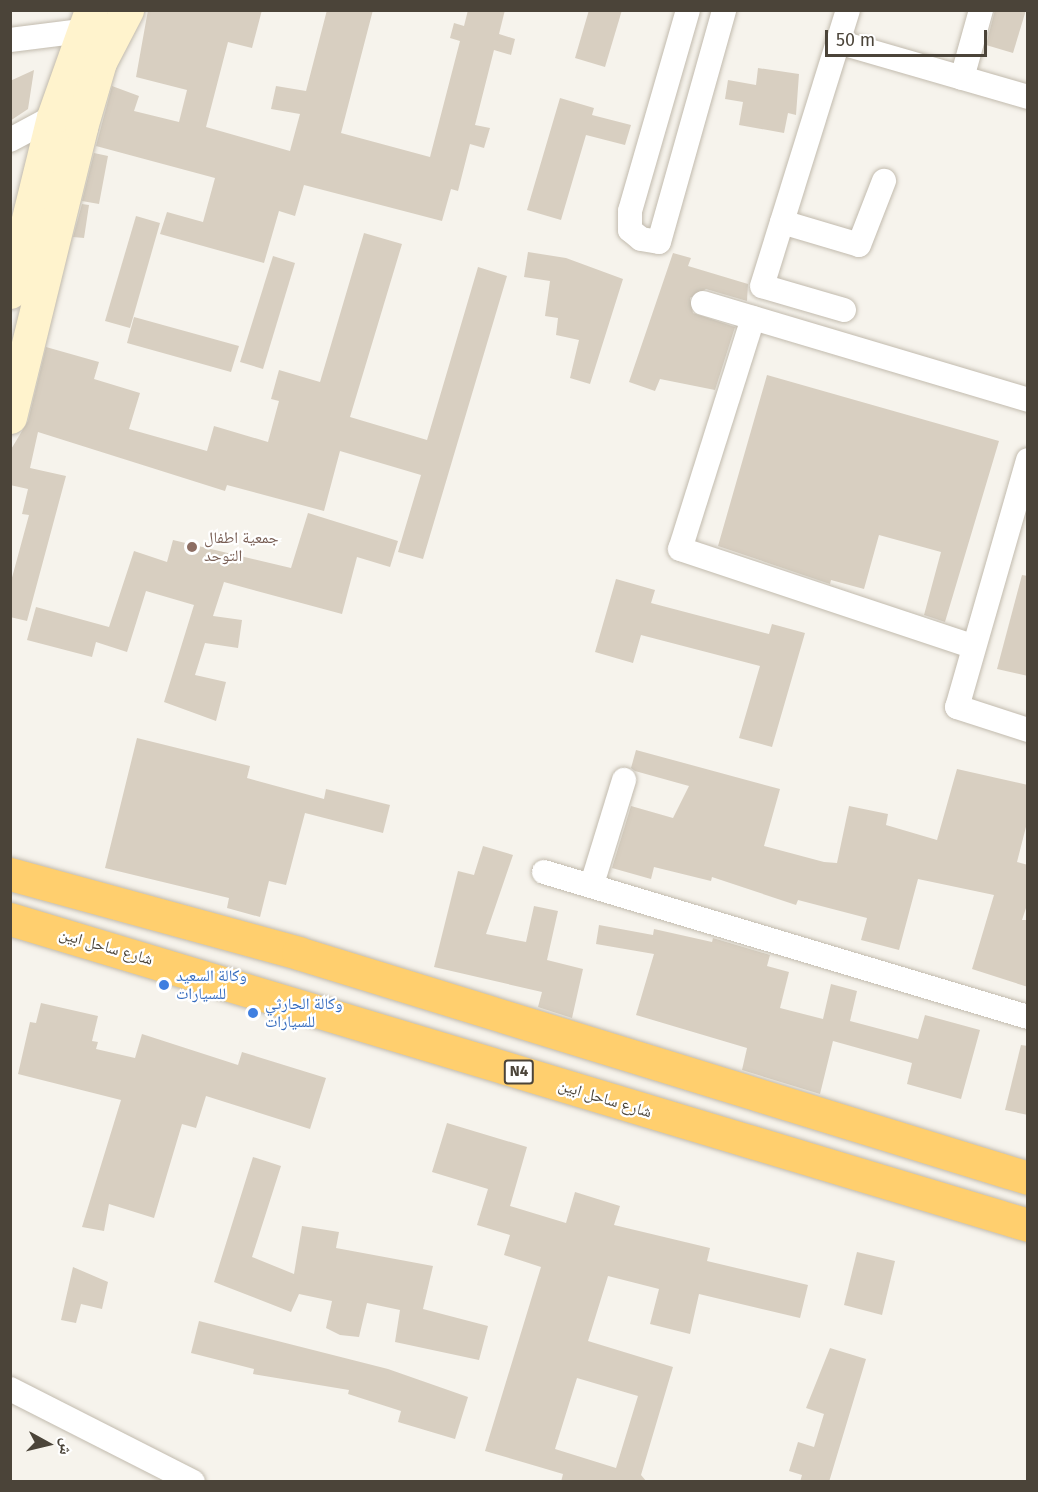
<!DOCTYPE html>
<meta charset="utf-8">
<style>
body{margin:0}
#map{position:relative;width:1038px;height:1492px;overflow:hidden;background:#f6f3ec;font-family:"Fira Sans","Noto Naskh Arabic",sans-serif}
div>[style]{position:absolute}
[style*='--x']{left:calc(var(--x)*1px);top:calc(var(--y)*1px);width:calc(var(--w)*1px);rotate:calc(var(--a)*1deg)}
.building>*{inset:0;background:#d8cfc1}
.roads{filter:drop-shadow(0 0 2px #c2bbae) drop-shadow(0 0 2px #c2bbae)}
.street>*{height:24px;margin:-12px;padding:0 12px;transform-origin:12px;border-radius:12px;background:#fff}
.secondary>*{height:33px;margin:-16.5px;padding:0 16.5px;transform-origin:16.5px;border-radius:16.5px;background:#fff3cd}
.highway>*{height:33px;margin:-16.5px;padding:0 16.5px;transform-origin:16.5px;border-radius:16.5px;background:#ffcf6e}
.dots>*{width:16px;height:16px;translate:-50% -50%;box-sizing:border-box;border:3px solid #fff;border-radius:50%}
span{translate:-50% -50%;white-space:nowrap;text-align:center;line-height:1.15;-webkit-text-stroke:4.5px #fff;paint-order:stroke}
.shield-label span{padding:2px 4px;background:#fff;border:2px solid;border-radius:4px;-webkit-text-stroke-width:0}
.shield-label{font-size:15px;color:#4b4439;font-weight:700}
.education-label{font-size:16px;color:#785e54}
.left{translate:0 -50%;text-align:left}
.street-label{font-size:16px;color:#4b4439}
.shop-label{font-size:16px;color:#366cbe}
.frame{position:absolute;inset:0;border:12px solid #4b4439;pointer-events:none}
.north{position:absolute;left:18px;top:1414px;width:60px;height:60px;-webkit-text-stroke:4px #fff;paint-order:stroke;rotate:98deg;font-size:16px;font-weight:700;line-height:24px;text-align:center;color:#4b4439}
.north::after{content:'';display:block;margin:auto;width:21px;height:27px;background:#4b4439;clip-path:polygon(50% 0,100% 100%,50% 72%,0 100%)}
.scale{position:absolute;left:825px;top:30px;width:162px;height:27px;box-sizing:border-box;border:3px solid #4b4439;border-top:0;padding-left:8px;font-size:18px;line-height:21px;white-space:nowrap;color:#4b4439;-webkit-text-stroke:4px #fff;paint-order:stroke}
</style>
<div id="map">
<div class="building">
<i style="clip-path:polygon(148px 10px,262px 10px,252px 48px,228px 42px,206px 127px,290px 151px,300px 114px,271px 109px,276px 86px,306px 91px,327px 10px,373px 10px,341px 133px,430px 157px,460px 41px,450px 38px,454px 23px,464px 26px,468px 10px,505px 10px,499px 34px,515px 39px,511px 55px,494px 50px,475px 125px,490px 128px,484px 148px,470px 144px,458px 191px,451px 189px,442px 221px,304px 185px,295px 216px,279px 211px,264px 263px,160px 234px,167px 212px,203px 222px,215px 178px,96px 146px,112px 86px,139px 96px,134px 111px,179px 122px,187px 90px,136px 77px)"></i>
<i style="clip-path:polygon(589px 10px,622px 10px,605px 67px,575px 58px)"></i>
<i style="clip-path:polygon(995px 10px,1026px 10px,1013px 53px,986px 45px)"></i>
<i style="clip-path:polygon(758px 68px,799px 74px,796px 115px,788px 113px,784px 133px,739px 125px,743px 102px,725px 99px,728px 80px,756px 85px)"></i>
<i style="clip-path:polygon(34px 70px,28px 109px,10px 121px,10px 81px)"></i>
<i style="clip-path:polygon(560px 98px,594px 108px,592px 115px,631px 125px,625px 145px,586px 135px,561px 220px,527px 210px)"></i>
<i style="clip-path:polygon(94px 153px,108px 156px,99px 204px,82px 201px)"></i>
<i style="clip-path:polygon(82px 204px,89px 205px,84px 238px,73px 237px)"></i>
<i style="clip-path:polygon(136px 216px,160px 223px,130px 328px,105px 321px)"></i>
<i style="clip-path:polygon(364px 233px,402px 244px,350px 417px,427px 440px,478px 267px,507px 276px,423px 559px,398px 552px,421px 475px,340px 451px,324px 511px,227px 485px,225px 491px,38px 432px,30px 468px,66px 476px,27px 621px,10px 617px,10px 585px,29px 515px,22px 514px,28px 489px,10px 485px,10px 451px,28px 421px,46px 347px,99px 362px,94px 379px,140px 393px,129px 429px,207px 451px,214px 426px,268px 442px,279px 401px,271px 399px,279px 370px,320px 382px)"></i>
<i style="clip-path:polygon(528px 252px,566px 258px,623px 279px,590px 384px,570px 378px,579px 340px,556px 335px,558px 318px,545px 316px,550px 281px,524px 277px)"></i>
<i style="clip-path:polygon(673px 253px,691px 258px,688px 266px,748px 284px,747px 301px,706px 289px,690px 298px,693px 313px,735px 327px,715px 390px,660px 379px,655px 391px,629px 382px)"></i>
<i style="clip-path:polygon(273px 256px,295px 263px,263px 369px,240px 362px)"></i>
<i style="clip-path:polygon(134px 317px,239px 346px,231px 372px,127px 343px)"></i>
<i style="clip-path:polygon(767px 375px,999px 441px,945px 622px,924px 615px,941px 552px,879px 535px,864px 589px,831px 580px,830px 584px,718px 546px)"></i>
<i style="clip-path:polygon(308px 513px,398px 541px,390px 567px,357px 557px,342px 614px,224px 582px,213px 616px,242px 620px,238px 648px,205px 643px,195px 675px,226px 682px,216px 721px,164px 702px,194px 605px,146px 591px,127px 652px,96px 642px,92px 657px,27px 640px,36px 607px,109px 627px,134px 551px,167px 562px,173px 540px,291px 568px)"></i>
<i style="clip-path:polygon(1022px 575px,1028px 576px,1028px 676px,997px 669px)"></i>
<i style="clip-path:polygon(616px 579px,655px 590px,651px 603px,769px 634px,772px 624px,805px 633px,772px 747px,739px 738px,760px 666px,641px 635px,633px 663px,595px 652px)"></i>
<i style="clip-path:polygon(137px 738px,250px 766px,247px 778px,324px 799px,326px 789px,390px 805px,383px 833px,305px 813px,286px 885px,269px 881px,260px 917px,227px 908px,229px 898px,105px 868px)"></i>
<i style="clip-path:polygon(636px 750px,780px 789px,764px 846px,824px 862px,837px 863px,849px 806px,888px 814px,886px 825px,937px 840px,957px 769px,1028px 785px,1028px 819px,1017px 862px,1028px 865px,1028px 902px,1022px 920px,1028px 920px,1028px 987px,972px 969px,994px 895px,918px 879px,899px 950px,861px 940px,867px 918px,798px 900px,796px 905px,712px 877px,711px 881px,654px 867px,651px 879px,612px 868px,631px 806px,673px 818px,689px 786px,635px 771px,631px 768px)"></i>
<i style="clip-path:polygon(483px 846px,513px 855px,486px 934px,526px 942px,534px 906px,558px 911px,547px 960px,583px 969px,572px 1018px,538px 1007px,542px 992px,434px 967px,458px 871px,474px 875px)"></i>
<i style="clip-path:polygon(599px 925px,653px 935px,654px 929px,712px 942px,713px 938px,770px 955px,767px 966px,789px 972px,780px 1008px,823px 1019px,831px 984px,857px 991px,850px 1021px,918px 1039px,925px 1015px,980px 1030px,961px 1099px,907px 1084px,912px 1063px,833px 1041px,820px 1094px,742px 1070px,747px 1048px,636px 1015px,654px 954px,596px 944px)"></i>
<i style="clip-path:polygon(41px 1003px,98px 1016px,92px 1041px,98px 1042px,96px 1049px,135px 1058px,142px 1034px,238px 1065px,242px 1052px,326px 1078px,310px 1129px,206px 1096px,196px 1128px,182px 1124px,154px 1218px,109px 1204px,104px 1231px,82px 1227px,121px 1100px,18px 1074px,30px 1022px,36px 1023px)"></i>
<i style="clip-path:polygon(1021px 1045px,1028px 1046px,1028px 1115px,1005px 1110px)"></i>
<i style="clip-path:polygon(evenodd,447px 1123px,527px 1147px,510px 1206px,566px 1223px,575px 1192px,620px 1206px,614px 1225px,710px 1248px,707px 1261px,808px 1285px,800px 1318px,699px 1294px,690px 1334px,650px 1324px,659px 1289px,608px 1276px,588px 1341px,673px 1367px,641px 1475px,647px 1482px,561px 1482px,563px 1474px,485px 1451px,541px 1267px,504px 1255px,510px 1235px,477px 1225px,488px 1189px,432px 1172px,447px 1123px,577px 1378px,638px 1396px,616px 1468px,555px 1449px,577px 1378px)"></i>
<i style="clip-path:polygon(253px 1157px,281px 1166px,252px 1257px,294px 1274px,302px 1226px,339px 1232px,336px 1248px,433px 1266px,423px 1309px,488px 1326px,479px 1360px,395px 1342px,400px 1310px,367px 1303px,359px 1337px,340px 1335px,326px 1328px,332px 1301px,299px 1294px,291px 1312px,214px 1282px)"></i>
<i style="clip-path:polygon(857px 1252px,895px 1261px,882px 1315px,844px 1305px)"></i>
<i style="clip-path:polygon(73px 1267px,108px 1282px,102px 1309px,81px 1304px,76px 1323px,61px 1320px)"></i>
<i style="clip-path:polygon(199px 1321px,388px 1369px,468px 1397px,455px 1439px,398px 1422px,401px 1411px,348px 1394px,349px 1390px,253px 1374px,254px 1369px,191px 1353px)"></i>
<i style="clip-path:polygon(830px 1348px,866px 1359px,829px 1482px,800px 1482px,802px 1475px,789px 1471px,798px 1442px,814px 1447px,824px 1414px,806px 1408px)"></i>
</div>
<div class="roads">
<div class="street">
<i style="--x:688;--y:10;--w:209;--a:106.1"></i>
<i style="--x:630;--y:211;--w:19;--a:90"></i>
<i style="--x:630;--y:230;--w:14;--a:39"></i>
<i style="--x:641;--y:239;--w:18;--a:9"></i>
<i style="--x:659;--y:242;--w:241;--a:-74.3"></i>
<i style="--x:10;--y:40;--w:72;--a:-7.2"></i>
<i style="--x:838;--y:42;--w:198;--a:16.1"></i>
<i style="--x:962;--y:78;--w:71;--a:-74.4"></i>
<i style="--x:10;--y:140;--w:49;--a:-28.1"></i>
<i style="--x:782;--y:222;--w:80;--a:16.6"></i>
<i style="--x:859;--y:245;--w:69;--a:-68.7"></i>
<i style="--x:703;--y:303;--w:339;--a:16.6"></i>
<i style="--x:844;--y:310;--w:85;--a:-163.7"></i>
<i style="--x:762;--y:286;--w:289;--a:-72.7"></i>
<i style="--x:753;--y:318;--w:242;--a:107.5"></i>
<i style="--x:680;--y:549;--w:308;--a:18.4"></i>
<i style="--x:1028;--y:460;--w:257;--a:106"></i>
<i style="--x:957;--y:707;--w:75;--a:17.9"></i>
<i style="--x:544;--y:872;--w:505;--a:16.68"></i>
<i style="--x:592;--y:884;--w:109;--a:-72.9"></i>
<i style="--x:10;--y:1389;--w:205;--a:26.9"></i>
</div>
<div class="secondary">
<i style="--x:10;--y:292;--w:180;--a:-76.2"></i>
<i style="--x:53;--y:117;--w:114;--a:-70.4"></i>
<i style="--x:10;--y:417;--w:299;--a:-76.2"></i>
<i style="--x:81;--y:127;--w:68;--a:-73.7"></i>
<i style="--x:100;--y:62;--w:59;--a:-62.6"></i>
</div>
<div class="highway">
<i style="--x:10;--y:874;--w:299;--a:15.3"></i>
<i style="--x:298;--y:953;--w:764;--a:17.13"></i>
<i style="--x:10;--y:919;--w:1063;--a:16.73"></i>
</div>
</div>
<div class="dots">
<i style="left:192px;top:547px;background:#8d6e63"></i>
<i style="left:164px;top:985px;background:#3f7fe0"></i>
<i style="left:253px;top:1013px;background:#3f7fe0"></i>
</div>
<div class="shield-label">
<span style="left:519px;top:1072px">N4</span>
</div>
<div class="education-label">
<span class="left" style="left:204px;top:547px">جمعية اطفال<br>التوحد</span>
</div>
<div class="street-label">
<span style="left:106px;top:947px;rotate:16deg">شارع ساحل ابين</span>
<span style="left:605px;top:1099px;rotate:17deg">شارع ساحل ابين</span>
</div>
<div class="shop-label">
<span class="left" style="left:176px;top:985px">وكالة السعيد<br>للسيارات</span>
<span class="left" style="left:265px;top:1013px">وكالة الحارثي<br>للسيارات</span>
</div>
<div class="frame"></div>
<div class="north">ش</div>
<div class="scale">50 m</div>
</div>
